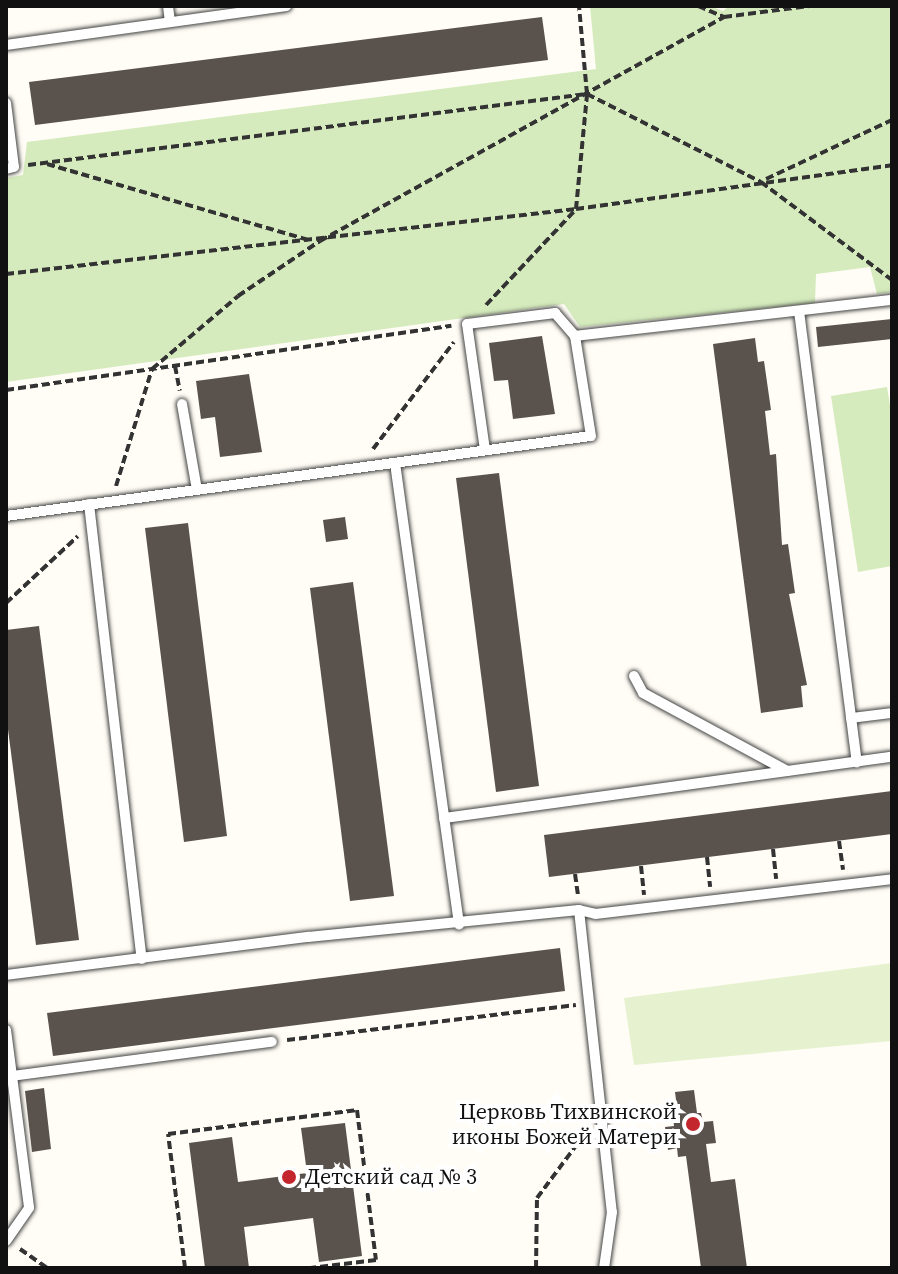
<!DOCTYPE html>
<meta charset="utf-8">
<style>
body{margin:0}
#map{position:relative;width:898px;height:1274px;overflow:hidden;background:#fffdf5;font-family:"Source Serif 4",serif}
div>[style]{position:absolute}
[style*='--x']{left:calc(var(--x)*1px);top:calc(var(--y)*1px);width:calc(var(--w)*1px);rotate:calc(var(--a)*1deg)}
.green>*{inset:0;background:#d5ebbd}
.pitch>*{inset:0;background:#e6f2cf}
.building>*{inset:0;background:#5a524d}
.path>*{height:4px;margin-top:-2px;transform-origin:0;background:repeating-linear-gradient(90deg,#333 0 8px,transparent 0 12px)}
.roads{filter:drop-shadow(0 0 2px #444) drop-shadow(0 0 2px #444)}
.service>*{height:10px;margin:-5px;padding:0 5px;transform-origin:5px;border-radius:5px;background:#fff}
.dots>*{width:22px;height:22px;translate:-50% -50%;box-sizing:border-box;border:4px solid #fff;border-radius:50%}
span{translate:-50% -50%;white-space:nowrap;text-align:center;line-height:1.15;-webkit-text-stroke:8px #fff;paint-order:stroke}
.poi-label{font-size:22px;color:#111}
.right{translate:-100% -50%;text-align:right}
.left{translate:0 -50%;text-align:left}
.frame{position:absolute;inset:0;border:8px solid #111;pointer-events:none}
</style>
<div id="map">
<div class="green">
<i style="clip-path:polygon(590px 6px,710px 6px,723px 11px,729px 6px,892px 6px,892px 292px,877px 294px,870px 267px,816px 274px,815px 303px,580px 327px,564px 304px,6px 382px,6px 178px,23px 175px,27px 142px,596px 69px)"></i>
<i style="clip-path:polygon(887px 387px,892px 418px,892px 566px,858px 572px,831px 396px)"></i>
</div>
<div class="pitch">
<i style="clip-path:polygon(892px 963px,892px 1041px,634px 1065px,624px 998px)"></i>
</div>
<div class="building">
<i style="clip-path:polygon(542px 17px,548px 60px,35px 125px,29px 82px)"></i>
<i style="clip-path:polygon(892px 319px,892px 339px,818px 347px,816px 327px)"></i>
<i style="clip-path:polygon(542px 336px,555px 414px,513px 419px,508px 380px,494px 381px,489px 343px)"></i>
<i style="clip-path:polygon(755px 338px,758px 362px,764px 361px,771px 410px,765px 411px,770px 455px,776px 454px,782px 545px,788px 544px,795px 593px,789px 594px,807px 685px,801px 686px,803px 707px,761px 713px,713px 344px)"></i>
<i style="clip-path:polygon(249px 374px,262px 452px,220px 457px,215px 417px,201px 419px,196px 381px)"></i>
<i style="clip-path:polygon(499px 473px,539px 786px,496px 792px,456px 478px)"></i>
<i style="clip-path:polygon(345px 517px,348px 539px,326px 542px,323px 520px)"></i>
<i style="clip-path:polygon(188px 523px,227px 836px,184px 842px,145px 528px)"></i>
<i style="clip-path:polygon(353px 582px,394px 896px,350px 901px,310px 588px)"></i>
<i style="clip-path:polygon(39px 626px,79px 940px,36px 945px,6px 714px,6px 630px)"></i>
<i style="clip-path:polygon(892px 791px,892px 834px,549px 877px,544px 835px)"></i>
<i style="clip-path:polygon(560px 948px,565px 991px,53px 1056px,47px 1013px)"></i>
<i style="clip-path:polygon(44px 1088px,51px 1149px,32px 1152px,25px 1091px)"></i>
<i style="clip-path:polygon(694px 1090px,697px 1113px,701px 1113px,703px 1122px,713px 1121px,716px 1143px,706px 1144px,711px 1182px,735px 1179px,747px 1268px,701px 1268px,686px 1156px,678px 1157px,677px 1148px,668px 1150px,665px 1127px,674px 1126px,673px 1117px,678px 1116px,675px 1092px)"></i>
<i style="clip-path:polygon(345px 1123px,362px 1256px,319px 1262px,313px 1218px,244px 1227px,249px 1268px,205px 1268px,189px 1143px,232px 1137px,238px 1182px,307px 1173px,301px 1128px)"></i>
</div>
<div class="path">
<i style="--x:698;--y:6;--w:28;--a:23"></i>
<i style="--x:47;--y:164;--w:272;--a:16.2"></i>
<i style="--x:28;--y:165;--w:563;--a:-7.24"></i>
<i style="--x:587;--y:94;--w:195;--a:26.8"></i>
<i style="--x:761;--y:182;--w:164;--a:36.8"></i>
<i style="--x:766;--y:179;--w:139;--a:-25.1"></i>
<i style="--x:6;--y:274;--w:574;--a:-6.51"></i>
<i style="--x:576;--y:209;--w:319;--a:-7.9"></i>
<i style="--x:486;--y:305;--w:132;--a:-46.8"></i>
<i style="--x:576;--y:209;--w:116;--a:-84.5"></i>
<i style="--x:587;--y:94;--w:88;--a:-95.2"></i>
<i style="--x:175;--y:366;--w:25;--a:79"></i>
<i style="--x:6;--y:390;--w:450;--a:-8.2"></i>
<i style="--x:373;--y:449;--w:134;--a:-52.9"></i>
<i style="--x:116;--y:486;--w:122;--a:-72.9"></i>
<i style="--x:152;--y:369;--w:113;--a:-40.3"></i>
<i style="--x:238;--y:296;--w:99;--a:-33.9"></i>
<i style="--x:320;--y:241;--w:462;--a:-29"></i>
<i style="--x:724;--y:17;--w:86;--a:-7.4"></i>
<i style="--x:6;--y:603;--w:98;--a:-42.9"></i>
<i style="--x:839;--y:841;--w:29;--a:82"></i>
<i style="--x:773;--y:849;--w:30;--a:84"></i>
<i style="--x:707;--y:857;--w:30;--a:84"></i>
<i style="--x:641;--y:866;--w:29;--a:84"></i>
<i style="--x:575;--y:874;--w:21;--a:82"></i>
<i style="--x:287;--y:1040;--w:291;--a:-6.9"></i>
<i style="--x:20;--y:1249;--w:33;--a:35"></i>
<i style="--x:185;--y:1268;--w:135;--a:-97.2"></i>
<i style="--x:168;--y:1134;--w:191;--a:-7.2"></i>
<i style="--x:357;--y:1110;--w:151;--a:82.8"></i>
<i style="--x:376;--y:1260;--w:66;--a:173.1"></i>
<i style="--x:536;--y:1268;--w:70;--a:-89.2"></i>
<i style="--x:537;--y:1198;--w:84;--a:-53.3"></i>
</div>
<div class="roads">
<div class="service">
<i style="--x:168;--y:6;--w:16;--a:83"></i>
<i style="--x:6;--y:45;--w:283;--a:-7.9"></i>
<i style="--x:6;--y:103;--w:64;--a:82.9"></i>
<i style="--x:14;--y:167;--w:8;--a:166"></i>
<i style="--x:799;--y:311;--w:455;--a:82.7"></i>
<i style="--x:182;--y:404;--w:87;--a:80.1"></i>
<i style="--x:485;--y:450;--w:127;--a:-98.1"></i>
<i style="--x:467;--y:324;--w:89;--a:-7.1"></i>
<i style="--x:555;--y:313;--w:30;--a:49"></i>
<i style="--x:395;--y:463;--w:466;--a:82.1"></i>
<i style="--x:89;--y:504;--w:458;--a:83.4"></i>
<i style="--x:6;--y:516;--w:590;--a:-7.79"></i>
<i style="--x:591;--y:436;--w:101;--a:-99.1"></i>
<i style="--x:575;--y:336;--w:319;--a:-6.5"></i>
<i style="--x:634;--y:676;--w:19;--a:62"></i>
<i style="--x:643;--y:693;--w:164;--a:28.4"></i>
<i style="--x:851;--y:718;--w:41;--a:-7"></i>
<i style="--x:444;--y:818;--w:452;--a:-7.8"></i>
<i style="--x:579;--y:910;--w:304;--a:83.8"></i>
<i style="--x:612;--y:1212;--w:57;--a:98.1"></i>
<i style="--x:6;--y:975;--w:304;--a:-7.2"></i>
<i style="--x:308;--y:937;--w:272;--a:-5.7"></i>
<i style="--x:579;--y:910;--w:17;--a:13"></i>
<i style="--x:596;--y:914;--w:298;--a:-6.7"></i>
<i style="--x:6;--y:1030;--w:179;--a:82.6"></i>
<i style="--x:29;--y:1208;--w:40;--a:124.9"></i>
<i style="--x:12;--y:1076;--w:262;--a:-7.5"></i>
</div>
</div>
<div class="dots">
<i style="left:693px;top:1124px;background:#c4262e"></i>
<i style="left:289px;top:1177px;background:#c4262e"></i>
</div>
<div class="poi-label">
<span class="right" style="left:677px;top:1124px">Церковь Тихвинской<br>иконы Божей Матери</span>
<span class="left" style="left:305px;top:1177px">Детский сад № 3</span>
</div>
<div class="frame"></div>
</div>
